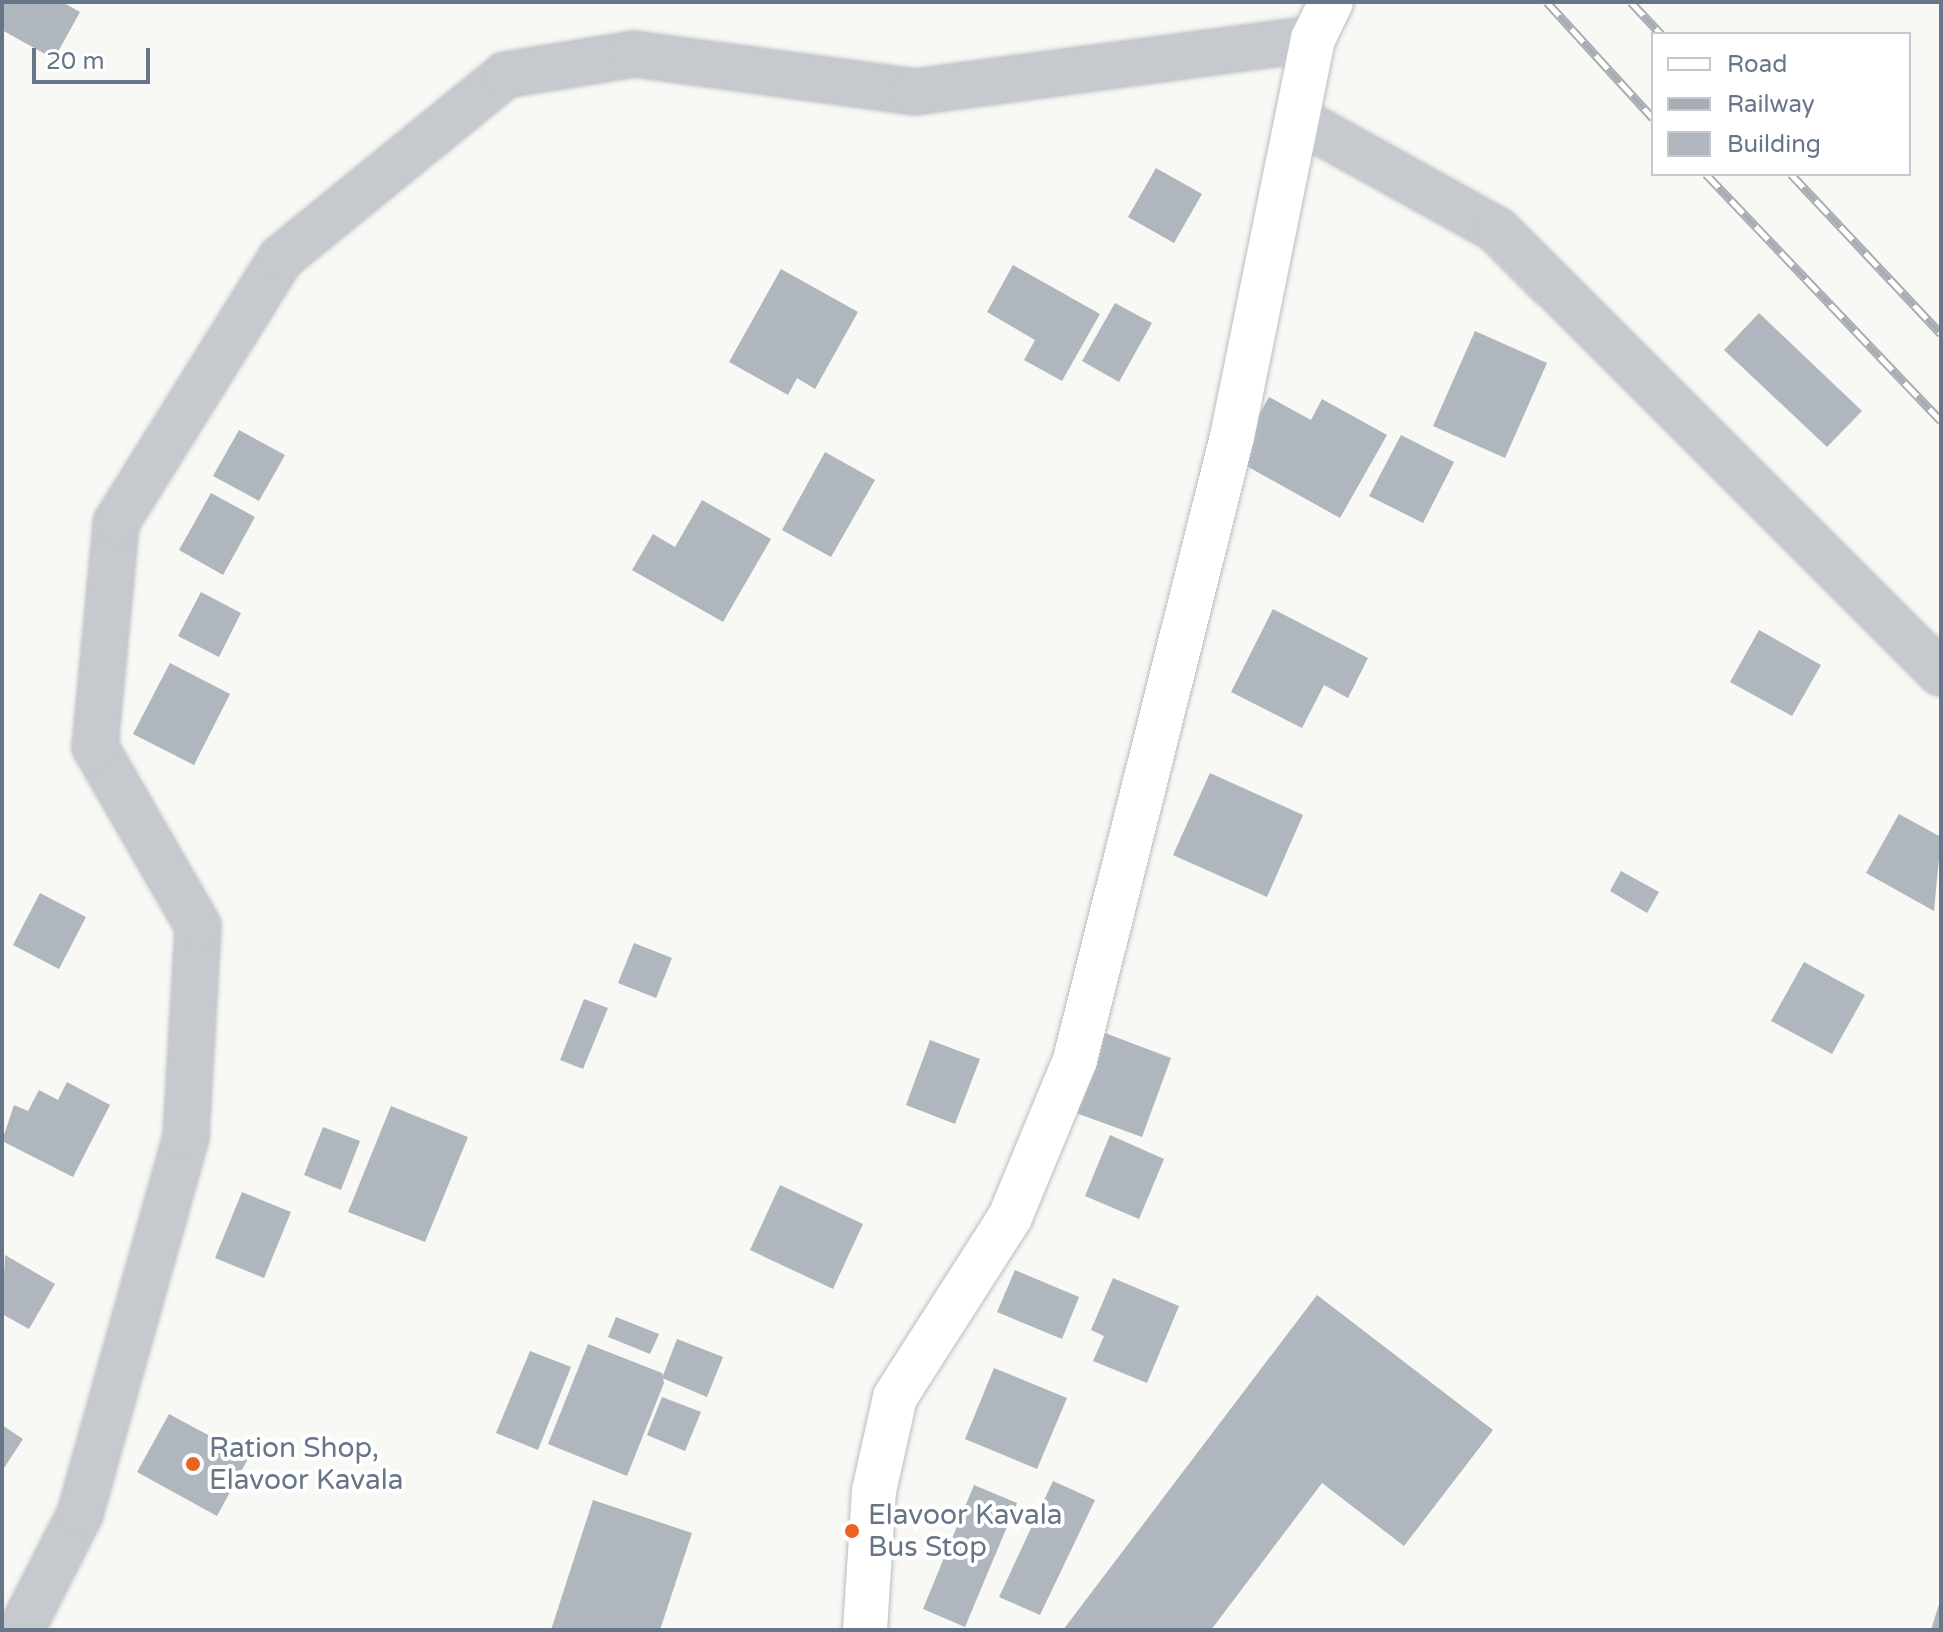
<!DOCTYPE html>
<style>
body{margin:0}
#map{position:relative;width:1943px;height:1632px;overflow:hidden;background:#f8f8f5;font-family:"Varela Round",sans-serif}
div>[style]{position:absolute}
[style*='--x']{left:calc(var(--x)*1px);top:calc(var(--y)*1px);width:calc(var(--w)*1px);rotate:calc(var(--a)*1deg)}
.building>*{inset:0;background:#afb6bd}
.roads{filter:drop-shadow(0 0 2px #b8bdc2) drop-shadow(0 0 2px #b8bdc2)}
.minor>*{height:44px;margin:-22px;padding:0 22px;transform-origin:22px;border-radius:22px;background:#c6c9cd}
.secondary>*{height:44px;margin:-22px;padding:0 22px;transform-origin:22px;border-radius:22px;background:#fff}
.rail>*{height:9px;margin-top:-4.5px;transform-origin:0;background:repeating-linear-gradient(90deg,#fff 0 18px,#a8adb4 0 36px);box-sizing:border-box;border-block:2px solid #a8adb4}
.dots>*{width:22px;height:22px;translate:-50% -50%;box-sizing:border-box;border:4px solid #fff;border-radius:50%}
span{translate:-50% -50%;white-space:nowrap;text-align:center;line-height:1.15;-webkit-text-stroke:8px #fff;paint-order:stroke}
.poi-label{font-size:28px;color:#667688}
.left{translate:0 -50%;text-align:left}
.frame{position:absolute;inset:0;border:4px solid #667688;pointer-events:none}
.legend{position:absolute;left:1651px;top:32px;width:260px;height:144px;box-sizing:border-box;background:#fff;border:2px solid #c2c8cf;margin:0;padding:10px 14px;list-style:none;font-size:24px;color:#667688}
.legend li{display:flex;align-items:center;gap:16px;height:40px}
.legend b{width:40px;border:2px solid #c2c8cf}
.scale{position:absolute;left:32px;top:48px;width:118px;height:36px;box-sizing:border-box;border:4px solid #667688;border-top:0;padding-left:10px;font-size:24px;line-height:28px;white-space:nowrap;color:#667688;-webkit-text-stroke:6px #fff;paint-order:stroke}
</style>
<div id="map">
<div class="building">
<i style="clip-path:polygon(2px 2px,62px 2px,80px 12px,54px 59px,2px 30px)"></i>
<i style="clip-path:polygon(1156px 168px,1202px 194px,1174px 243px,1128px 217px)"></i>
<i style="clip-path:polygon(1013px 265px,1100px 314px,1062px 381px,1024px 360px,1035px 340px,987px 312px)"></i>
<i style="clip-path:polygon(781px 269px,858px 312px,815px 389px,797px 378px,788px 395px,729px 362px)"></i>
<i style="clip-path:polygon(1115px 303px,1152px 323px,1119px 382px,1082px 361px)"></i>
<i style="clip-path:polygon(1759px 313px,1862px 411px,1827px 447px,1724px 350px)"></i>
<i style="clip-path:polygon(1475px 331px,1547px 363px,1505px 458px,1433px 426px)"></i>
<i style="clip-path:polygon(1269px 397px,1311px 420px,1322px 399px,1387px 435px,1340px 518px,1234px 459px)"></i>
<i style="clip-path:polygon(239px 430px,285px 455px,259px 501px,213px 476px)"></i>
<i style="clip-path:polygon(1401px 435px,1454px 462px,1423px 523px,1369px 496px)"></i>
<i style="clip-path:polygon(825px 452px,875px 480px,831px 557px,782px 530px)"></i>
<i style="clip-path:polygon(211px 493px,255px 517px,223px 575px,179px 550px)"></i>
<i style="clip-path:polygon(702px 500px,771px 539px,723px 622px,632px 570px,653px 534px,675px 547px)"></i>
<i style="clip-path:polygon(201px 592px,241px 613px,219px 657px,178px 636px)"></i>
<i style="clip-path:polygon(1273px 609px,1368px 658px,1348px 698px,1324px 685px,1302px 728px,1231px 692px)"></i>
<i style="clip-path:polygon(1759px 630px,1821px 665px,1792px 716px,1730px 682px)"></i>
<i style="clip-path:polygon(170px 663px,230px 694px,194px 765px,133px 734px)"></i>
<i style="clip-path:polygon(1210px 773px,1303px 815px,1267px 897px,1173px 855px)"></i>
<i style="clip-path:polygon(1899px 814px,1941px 837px,1934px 911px,1866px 873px)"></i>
<i style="clip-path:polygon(1621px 871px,1659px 892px,1647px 913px,1610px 891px)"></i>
<i style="clip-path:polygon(40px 893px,86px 917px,59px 969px,13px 945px)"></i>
<i style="clip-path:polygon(634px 943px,672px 958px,656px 998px,618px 983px)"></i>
<i style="clip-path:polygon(1804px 962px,1865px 995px,1832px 1054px,1771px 1021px)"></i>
<i style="clip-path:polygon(584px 999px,608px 1008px,583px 1069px,560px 1060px)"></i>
<i style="clip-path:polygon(1105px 1033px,1171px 1058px,1142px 1137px,1076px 1113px)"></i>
<i style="clip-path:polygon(930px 1040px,980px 1059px,955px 1124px,906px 1105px)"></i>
<i style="clip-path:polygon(67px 1082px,110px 1105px,73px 1177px,2px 1141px,14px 1105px,28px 1111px,39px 1090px,58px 1100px)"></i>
<i style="clip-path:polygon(391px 1106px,468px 1137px,425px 1242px,348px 1212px)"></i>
<i style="clip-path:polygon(323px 1127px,360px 1141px,341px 1190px,304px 1175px)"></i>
<i style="clip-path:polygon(1110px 1135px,1164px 1159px,1139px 1219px,1085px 1196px)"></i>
<i style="clip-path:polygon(780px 1185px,863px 1224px,833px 1289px,750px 1250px)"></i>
<i style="clip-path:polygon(242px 1192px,291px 1212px,264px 1278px,215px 1258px)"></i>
<i style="clip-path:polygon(5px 1255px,55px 1284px,29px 1329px,2px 1314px)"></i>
<i style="clip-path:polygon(1015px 1270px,1079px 1297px,1062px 1339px,997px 1312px)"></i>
<i style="clip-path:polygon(1113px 1278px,1179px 1306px,1147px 1383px,1093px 1361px,1104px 1336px,1091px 1330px)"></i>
<i style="clip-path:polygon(1317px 1295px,1493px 1430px,1404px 1546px,1322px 1483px,1211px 1630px,1063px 1630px)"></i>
<i style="clip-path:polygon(616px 1317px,659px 1334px,650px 1354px,608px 1337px)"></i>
<i style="clip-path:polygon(677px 1339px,723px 1357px,707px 1397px,662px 1378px)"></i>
<i style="clip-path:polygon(588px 1344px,662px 1373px,664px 1383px,627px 1476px,548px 1444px)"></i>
<i style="clip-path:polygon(530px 1351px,571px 1367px,538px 1450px,496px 1433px)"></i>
<i style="clip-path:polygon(994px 1368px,1067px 1398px,1037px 1469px,965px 1439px)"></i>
<i style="clip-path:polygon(662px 1397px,701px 1412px,685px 1451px,647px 1435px)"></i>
<i style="clip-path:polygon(169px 1414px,249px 1457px,217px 1516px,137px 1472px)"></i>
<i style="clip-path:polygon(2px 1425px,23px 1439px,2px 1471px)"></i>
<i style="clip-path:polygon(1053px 1481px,1095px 1500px,1040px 1615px,999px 1597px)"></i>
<i style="clip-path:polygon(974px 1485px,1017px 1503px,965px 1627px,923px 1609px)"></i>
<i style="clip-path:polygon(593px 1500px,692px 1533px,660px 1630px,551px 1630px)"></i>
<i style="clip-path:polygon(1940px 1601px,1941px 1630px,1931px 1630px)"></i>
</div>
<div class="roads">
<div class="minor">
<i style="--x:1297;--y:119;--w:229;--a:29"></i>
<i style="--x:1497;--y:230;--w:627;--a:44.94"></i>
<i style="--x:21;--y:1630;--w:130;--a:-63"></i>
<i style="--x:80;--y:1514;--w:393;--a:-74.3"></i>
<i style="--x:186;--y:1136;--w:210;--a:-86.7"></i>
<i style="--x:198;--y:926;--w:207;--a:-119.9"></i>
<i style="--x:95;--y:747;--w:225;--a:-84.6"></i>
<i style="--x:116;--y:523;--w:312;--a:-58.1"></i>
<i style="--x:281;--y:258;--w:289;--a:-39.2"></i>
<i style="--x:505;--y:75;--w:131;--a:-9.2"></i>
<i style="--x:634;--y:54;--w:283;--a:7.7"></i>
<i style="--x:914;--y:92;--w:403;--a:-7.6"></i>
</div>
<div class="secondary">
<i style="--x:865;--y:1630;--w:139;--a:-86.3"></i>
<i style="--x:874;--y:1491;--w:96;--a:-77.4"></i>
<i style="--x:895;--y:1397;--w:214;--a:-57.4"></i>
<i style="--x:1010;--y:1217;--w:170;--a:-67.5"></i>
<i style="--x:1075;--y:1060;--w:642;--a:-75.86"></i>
<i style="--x:1232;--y:437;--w:406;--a:-78.5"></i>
<i style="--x:1313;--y:39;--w:41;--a:-64.1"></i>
</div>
</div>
<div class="rail">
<i style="--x:1547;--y:2;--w:157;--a:47.6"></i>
<i style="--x:1631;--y:2;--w:44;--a:46.8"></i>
<i style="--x:1706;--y:174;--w:341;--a:46.4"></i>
<i style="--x:1791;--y:174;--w:219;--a:46.8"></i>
</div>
<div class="dots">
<i style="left:193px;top:1464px;background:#ea6323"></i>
<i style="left:852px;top:1531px;background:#ea6323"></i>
</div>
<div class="poi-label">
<span class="left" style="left:209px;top:1464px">Ration Shop,<br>Elavoor Kavala</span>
<span class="left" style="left:868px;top:1531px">Elavoor Kavala<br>Bus Stop</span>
</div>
<div class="frame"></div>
<ul class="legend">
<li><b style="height:10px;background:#fff"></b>Road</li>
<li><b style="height:10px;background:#a8adb4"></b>Railway</li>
<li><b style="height:22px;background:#afb6bd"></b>Building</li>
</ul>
<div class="scale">20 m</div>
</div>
